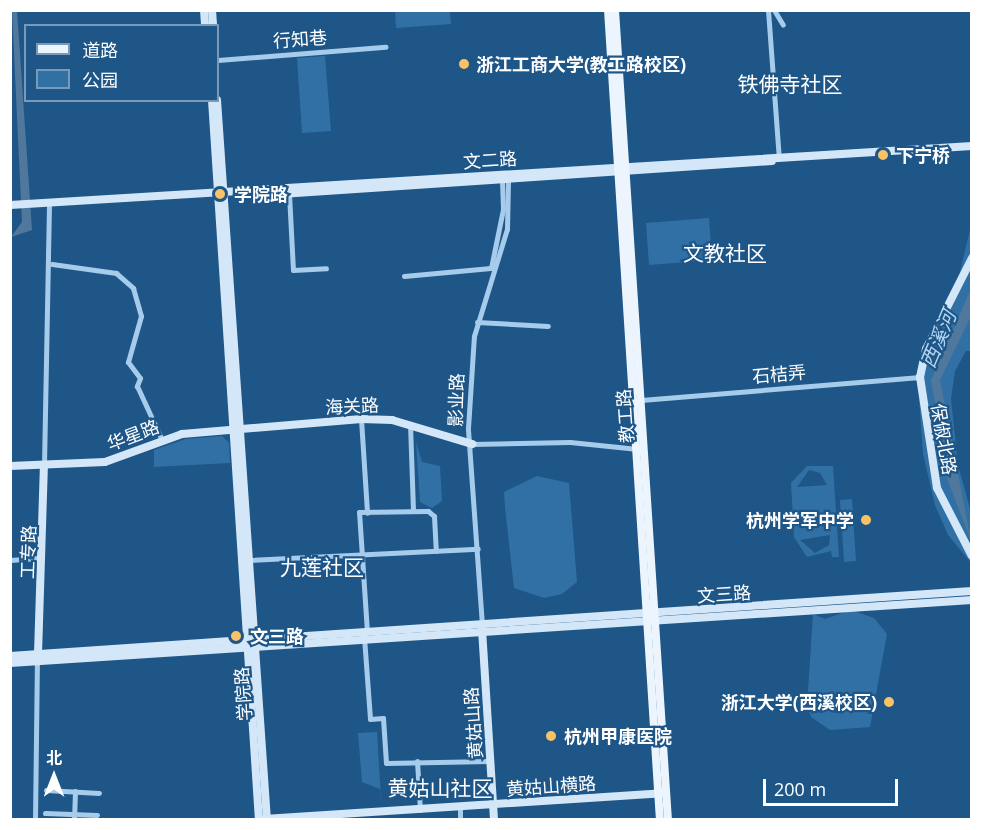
<!DOCTYPE html>
<meta charset="utf-8">
<style>
body{margin:0}
#map{position:relative;width:982px;height:830px;overflow:hidden;background:#1e5688;font-family:"Open Sans","Noto Sans SC",sans-serif}
div>[style]{position:absolute}
[style*='--x']{left:calc(var(--x)*1px);top:calc(var(--y)*1px);width:calc(var(--w)*1px);rotate:calc(var(--a)*1deg)}
.green>*{inset:0;background:#3170a5}
.water>*{inset:0;background:#50789c}
.street>*{height:5px;margin:-2.5px;padding:0 2.5px;transform-origin:2.5px;border-radius:2.5px;background:#a7cceb}
.secondary>*{height:8px;margin:-4px;padding:0 4px;transform-origin:4px;border-radius:4px;background:#d3e7f8}
.primary>*{height:8px;margin:-4px;padding:0 4px;transform-origin:4px;border-radius:4px;background:#ecf5fe}
.dots>*{width:16px;height:16px;translate:-50% -50%;box-sizing:border-box;border:3px solid #1e5688;border-radius:50%}
span{translate:-50% -50%;white-space:nowrap;text-align:center;line-height:1.15;-webkit-text-stroke:4.5px #1e5688;paint-order:stroke}
.street-label{font-size:18px;color:#fff}
.poi-label{font-size:18px;color:#fff;font-weight:700}
.left{translate:0 -50%;text-align:left}
.right{translate:-100% -50%;text-align:right}
.water-label{font-size:20px;color:#b3d6f2;font-style:italic}
.quarter-label{font-size:21px;color:#fff}
.frame{position:absolute;inset:0;border:12px solid #fff;pointer-events:none}
.legend{position:absolute;left:24px;top:24px;width:195px;height:78px;box-sizing:border-box;background:#1e5688;border:2px solid #789ab8;margin:0;padding:8px 10px;list-style:none;font-size:18px;color:#fff}
.legend li{display:flex;align-items:center;gap:12px;height:30px}
.legend b{width:30px;border:2px solid #789ab8}
.north{position:absolute;left:24px;top:746px;width:60px;height:60px;-webkit-text-stroke:4px #1e5688;paint-order:stroke;rotate:0deg;font-size:16px;font-weight:700;line-height:24px;text-align:center;color:#fff}
.north::after{content:'';display:block;margin:auto;width:21px;height:27px;background:#fff;clip-path:polygon(50% 0,100% 100%,50% 72%,0 100%)}
.scale{position:absolute;left:763px;top:779px;width:135px;height:27px;box-sizing:border-box;border:3px solid #fff;border-top:0;padding-left:8px;font-size:18px;line-height:21px;white-space:nowrap;color:#fff;-webkit-text-stroke:4px #1e5688;paint-order:stroke}
</style>
<div id="map">
<div class="green">
<i style="clip-path:polygon(395px 11px,450px 11px,451px 24px,396px 28px)"></i>
<i style="clip-path:polygon(325px 56px,331px 131px,302px 133px,297px 58px)"></i>
<i style="clip-path:polygon(709px 218px,712px 260px,649px 265px,646px 223px)"></i>
<i style="clip-path:polygon(971px 225px,971px 351px,966px 351px,955px 371px,951px 399px,958px 465px,971px 512px,971px 563px,948px 535px,935px 505px,923px 454px,917px 371px,923px 346px,957px 285px)"></i>
<i style="clip-path:polygon(222px 436px,229px 443px,230px 463px,154px 467px,154px 450px,186px 439px)"></i>
<i style="clip-path:polygon(416px 442px,422px 462px,440px 466px,442px 501px,432px 508px,420px 502px)"></i>
<i style="clip-path:polygon(evenodd,807px 466px,833px 466px,839px 557px,832px 557px,831px 551px,807px 557px,794px 537px,791px 483px,807px 466px,809px 470px,820px 473px,827px 485px,797px 487px,809px 470px,807px 466px,830px 535px,829px 545px,815px 553px,800px 540px,830px 535px)"></i>
<i style="clip-path:polygon(537px 476px,569px 483px,577px 582px,562px 594px,544px 598px,514px 588px,505px 508px,504px 492px)"></i>
<i style="clip-path:polygon(852px 499px,856px 561px,844px 562px,840px 500px)"></i>
<i style="clip-path:polygon(851px 610px,874px 618px,887px 634px,870px 727px,830px 730px,811px 717px,807px 706px,813px 614px,825px 619px)"></i>
<i style="clip-path:polygon(377px 732px,381px 798px,381px 801px,380px 789px,362px 782px,358px 733px)"></i>
</div>
<div class="water">
<i style="clip-path:polygon(17px 10px,32px 230px,11px 237px,22px 222px,12px 11px)"></i>
<i style="clip-path:polygon(971px 289px,971px 316px,940px 380px,971px 541px,948px 481px,931px 380px)"></i>
</div>
<div class="street">
<i style="--x:768;--y:10;--w:149;--a:85.8"></i>
<i style="--x:774;--y:10;--w:17;--a:59"></i>
<i style="--x:218;--y:60;--w:168;--a:-4.5"></i>
<i style="--x:289;--y:194;--w:76;--a:87"></i>
<i style="--x:293;--y:270;--w:33;--a:-3"></i>
<i style="--x:52;--y:264;--w:65;--a:8"></i>
<i style="--x:116;--y:273;--w:23;--a:41"></i>
<i style="--x:133;--y:288;--w:29;--a:74"></i>
<i style="--x:141;--y:316;--w:48;--a:105.8"></i>
<i style="--x:128;--y:362;--w:20;--a:53"></i>
<i style="--x:140;--y:378;--w:9;--a:111"></i>
<i style="--x:137;--y:386;--w:60;--a:65.2"></i>
<i style="--x:404;--y:276;--w:87;--a:-5.3"></i>
<i style="--x:491;--y:268;--w:60;--a:-78.5"></i>
<i style="--x:503;--y:209;--w:28;--a:-92"></i>
<i style="--x:477;--y:322;--w:71;--a:3.2"></i>
<i style="--x:641;--y:400;--w:280;--a:-4.7"></i>
<i style="--x:361;--y:419;--w:94;--a:86.3"></i>
<i style="--x:410;--y:424;--w:87;--a:88"></i>
<i style="--x:472;--y:444;--w:98;--a:-1.2"></i>
<i style="--x:570;--y:442;--w:68;--a:5.9"></i>
<i style="--x:44;--y:465;--w:258;--a:-88.9"></i>
<i style="--x:10;--y:560;--w:32;--a:-4"></i>
<i style="--x:249;--y:560;--w:229;--a:-2.8"></i>
<i style="--x:482;--y:625;--w:197;--a:-94.1"></i>
<i style="--x:468;--y:428;--w:92;--a:-86.3"></i>
<i style="--x:474;--y:336;--w:112;--a:-72.9"></i>
<i style="--x:507;--y:229;--w:48;--a:-88.8"></i>
<i style="--x:367;--y:632;--w:120;--a:-93.8"></i>
<i style="--x:359;--y:512;--w:69;--a:-0.8"></i>
<i style="--x:428;--y:511;--w:8;--a:40"></i>
<i style="--x:434;--y:516;--w:35;--a:87"></i>
<i style="--x:364;--y:637;--w:82;--a:85.8"></i>
<i style="--x:370;--y:719;--w:13;--a:-4"></i>
<i style="--x:383;--y:718;--w:45;--a:86.2"></i>
<i style="--x:386;--y:763;--w:104;--a:-1.1"></i>
<i style="--x:417;--y:761;--w:49;--a:86.5"></i>
<i style="--x:46;--y:790;--w:53;--a:3.2"></i>
<i style="--x:460;--y:807;--w:13;--a:90"></i>
<i style="--x:45;--y:813;--w:52;--a:2.2"></i>
<i style="--x:35;--y:820;--w:161;--a:-89.3"></i>
<i style="--x:74;--y:820;--w:29;--a:-88"></i>
</div>
<div class="secondary">
<i style="--x:204;--y:10;--w:16;--a:86"></i>
<i style="--x:212;--y:10;--w:16;--a:86"></i>
<i style="--x:212;--y:100;--w:722;--a:86.27"></i>
<i style="--x:217;--y:100;--w:722;--a:86.03"></i>
<i style="--x:266;--y:195;--w:507;--a:-3.84"></i>
<i style="--x:10;--y:205;--w:964;--a:-3.51"></i>
<i style="--x:972;--y:258;--w:102;--a:116.8"></i>
<i style="--x:926;--y:349;--w:29;--a:102"></i>
<i style="--x:920;--y:377;--w:112;--a:81.3"></i>
<i style="--x:937;--y:488;--w:76;--a:62.8"></i>
<i style="--x:10;--y:466;--w:95;--a:-2.4"></i>
<i style="--x:105;--y:462;--w:82;--a:-20"></i>
<i style="--x:182;--y:434;--w:180;--a:-4.8"></i>
<i style="--x:361;--y:419;--w:31;--a:2"></i>
<i style="--x:392;--y:420;--w:84;--a:16.7"></i>
<i style="--x:482;--y:629;--w:191;--a:86.4"></i>
<i style="--x:38;--y:654;--w:189;--a:-88.2"></i>
<i style="--x:10;--y:656;--w:964;--a:-3.87"></i>
<i style="--x:10;--y:663;--w:964;--a:-3.75"></i>
<i style="--x:264;--y:819;--w:399;--a:-3.7"></i>
</div>
<div class="primary">
<i style="--x:608;--y:10;--w:812;--a:86.33"></i>
<i style="--x:615;--y:10;--w:812;--a:86.26"></i>
</div>
<div class="dots">
<i style="left:464px;top:64px;background:#fac266"></i>
<i style="left:883px;top:155px;background:#fac266"></i>
<i style="left:220px;top:194px;background:#fac266"></i>
<i style="left:866px;top:520px;background:#fac266"></i>
<i style="left:236px;top:636px;background:#fac266"></i>
<i style="left:889px;top:702px;background:#fac266"></i>
<i style="left:551px;top:736px;background:#fac266"></i>
</div>
<div class="street-label">
<span style="left:300px;top:39px;rotate:-4deg">行知巷</span>
<span style="left:490px;top:160px;rotate:-4deg">文二路</span>
<span style="left:779px;top:374px;rotate:-5deg">石桔弄</span>
<span style="left:456px;top:400px;rotate:-88deg">影业路</span>
<span style="left:352px;top:406px;rotate:-3deg">海关路</span>
<span style="left:625px;top:416px;rotate:-94deg">教工路</span>
<span style="left:133px;top:435px;rotate:-21deg">华星路</span>
<span style="left:944px;top:439px;rotate:80deg">保俶北路</span>
<span style="left:28px;top:552px;rotate:-88deg">工专路</span>
<span style="left:724px;top:594px;rotate:-4deg">文三路</span>
<span style="left:243px;top:694px;rotate:-94deg">学院路</span>
<span style="left:473px;top:723px;rotate:-94deg">黄姑山路</span>
<span style="left:551px;top:786px;rotate:-4deg">黄姑山横路</span>
</div>
<div class="poi-label">
<span class="left" style="left:476px;top:64px">浙江工商大学(教工路校区)</span>
<span class="left" style="left:896px;top:155px">下宁桥</span>
<span class="left" style="left:234px;top:194px">学院路</span>
<span class="right" style="left:854px;top:520px">杭州学军中学</span>
<span class="left" style="left:250px;top:636px">文三路</span>
<span class="right" style="left:877px;top:702px">浙江大学(西溪校区)</span>
<span class="left" style="left:564px;top:736px">杭州甲康医院</span>
</div>
<div class="water-label">
<span style="left:938px;top:339px;rotate:-67deg">西溪河</span>
</div>
<div class="quarter-label">
<span style="left:790px;top:84px">铁佛寺社区</span>
<span style="left:725px;top:253px">文教社区</span>
<span style="left:322px;top:567px">九莲社区</span>
<span style="left:440px;top:788px">黄姑山社区</span>
</div>
<div class="frame"></div>
<ul class="legend">
<li><b style="height:8px;background:#ecf5fe"></b>道路</li>
<li><b style="height:16px;background:#3170a5"></b>公园</li>
</ul>
<div class="north">北</div>
<div class="scale">200 m</div>
</div>
